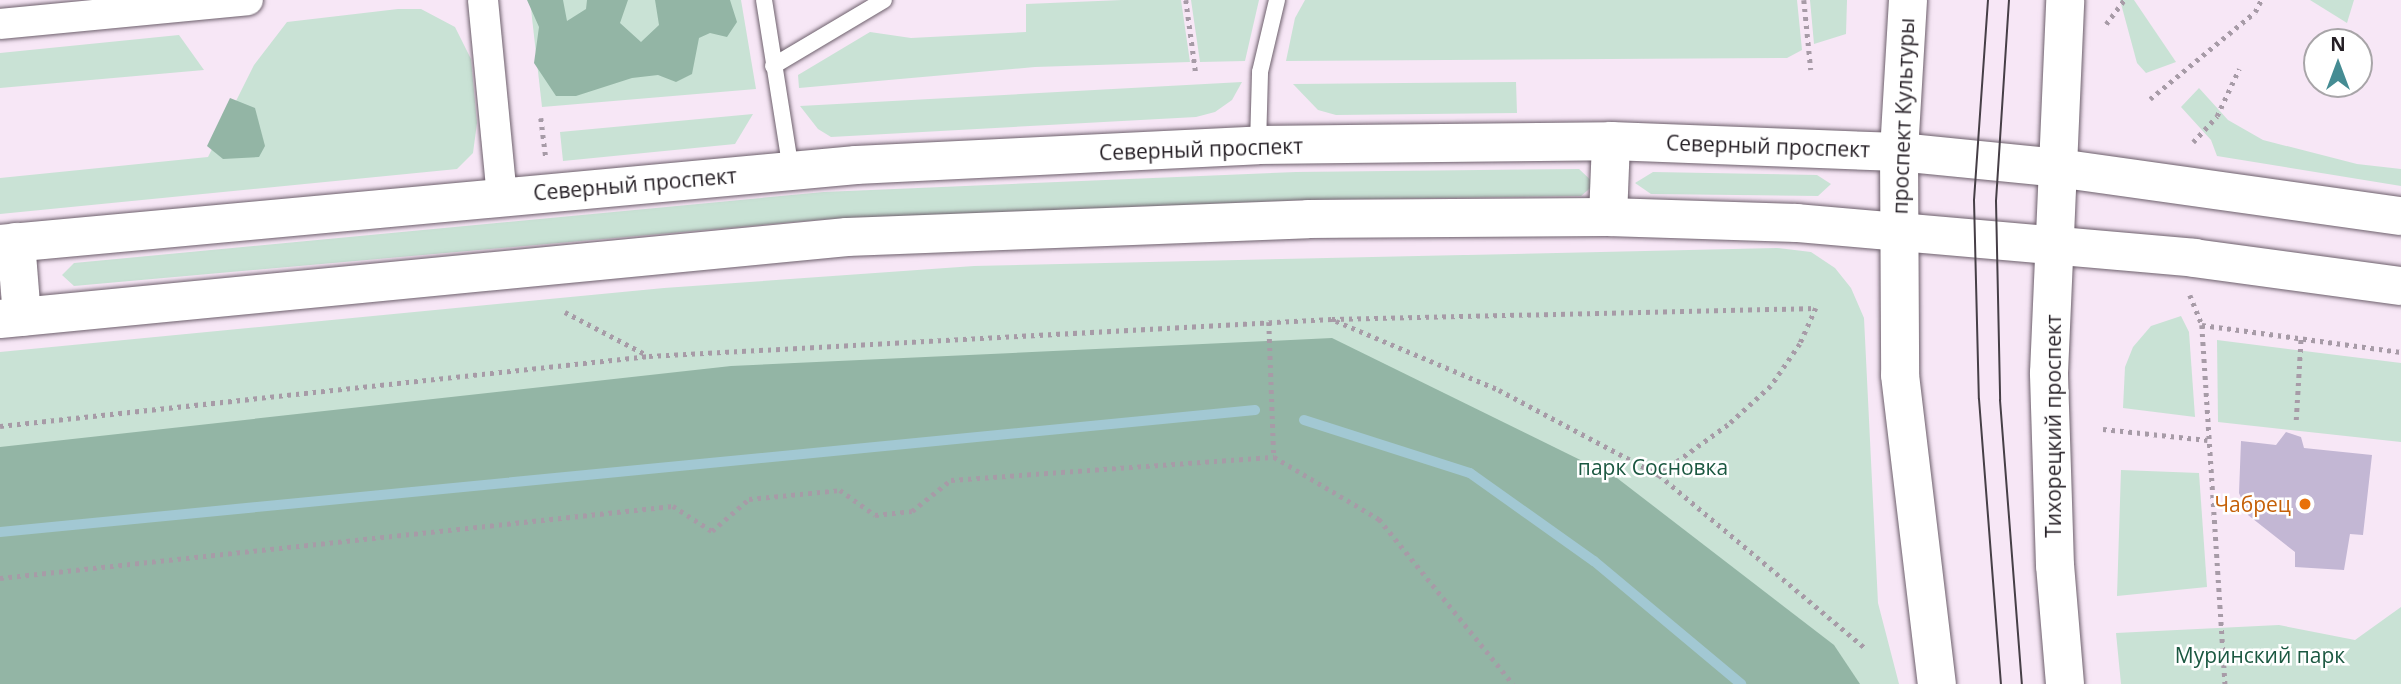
<!DOCTYPE html>
<meta charset="utf-8">
<style>
body{margin:0}
#map{position:relative;width:2401px;height:684px;overflow:hidden;background:#f7e7f6;font-family:"Open Sans",sans-serif}
div>[style]{position:absolute}
[style*='--x']{left:calc(var(--x)*1px);top:calc(var(--y)*1px);width:calc(var(--w)*1px);rotate:calc(var(--a)*1deg)}
.green>*{inset:0;background:#c9e2d5}
.forest>*{inset:0;background:#93b5a5}
.stream>*{height:10px;margin:-5px;padding:0 5px;transform-origin:5px;border-radius:5px;background:#a2c8d3}
.building>*{inset:0;background:#c3b7d4}
.path>*{height:4.5px;margin-top:-2.25px;transform-origin:0;background:repeating-linear-gradient(90deg,#a79ba7 0 3.5px,transparent 0 8.5px)}
.roads{filter:drop-shadow(0 0 2px #6d606c) drop-shadow(0 0 2px #6d606c)}
.lane>*{height:16px;margin:-8px;padding:0 8px;transform-origin:8px;border-radius:8px;background:#fff}
.street>*{height:30px;margin:-15px;padding:0 15px;transform-origin:15px;border-radius:15px;background:#fff}
.secondary>*{height:38px;margin:-19px;padding:0 19px;transform-origin:19px;border-radius:19px;background:#fff}
.tram>*{height:2px;margin:-1px;padding:0 1px;transform-origin:1px;border-radius:1px;background:#463f46}
.dots>*{width:19px;height:19px;translate:-50% -50%;box-sizing:border-box;border:4px solid #fff;border-radius:50%}
span{translate:-50% -50%;white-space:nowrap;text-align:center;line-height:1.15;-webkit-text-stroke:5px #fff;paint-order:stroke}
.street-label{font-size:21px;color:#251f25}
.park-label{font-size:21px;color:#1b5841}
.food-label{font-size:21px;color:#c56008}
.right{translate:-100% -50%;text-align:right}
.north{position:absolute;left:2303px;top:28px;width:70px;height:70px;box-sizing:border-box;background:#fff;border:2px solid #a8a5a8;border-radius:50%;rotate:0deg;font-size:19px;font-weight:700;line-height:28px;text-align:center;color:#251f25}
.north::after{content:'';display:block;margin:auto;width:24px;height:32px;background:#458c93;clip-path:polygon(50% 0,100% 100%,50% 72%,0 100%)}
</style>
<div id="map">
<div class="green">
<i style="clip-path:polygon(530px 0,741px 0,756px 89px,542px 107px)"></i>
<i style="clip-path:polygon(1122px 0,1181px 0,1190px 62px,1035px 67px,799px 88px,798px 75px,870px 32px,911px 38px,1026px 32px,1026px 4px)"></i>
<i style="clip-path:polygon(1191px 0,1259px 0,1245px 61px,1200px 62px)"></i>
<i style="clip-path:polygon(1305px 0,1797px 0,1802px 50px,1787px 58px,1286px 61px,1295px 18px)"></i>
<i style="clip-path:polygon(1810px 0,1847px 0,1846px 34px,1814px 44px)"></i>
<i style="clip-path:polygon(2120px 0,2134px 0,2176px 62px,2146px 73px,2137px 63px)"></i>
<i style="clip-path:polygon(2310px 0,2354px 0,2347px 23px)"></i>
<i style="clip-path:polygon(398px 9px,421px 9px,455px 27px,471px 59px,477px 123px,473px 153px,457px 169px,0 214px,0 178px,208px 157px,254px 65px,287px 22px)"></i>
<i style="clip-path:polygon(179px 35px,204px 70px,0 88px,0 53px)"></i>
<i style="clip-path:polygon(1242px 82px,1232px 100px,1215px 112px,1196px 117px,831px 137px,818px 129px,800px 106px)"></i>
<i style="clip-path:polygon(1516px 82px,1517px 113px,1336px 115px,1318px 110px,1293px 84px)"></i>
<i style="clip-path:polygon(2199px 88px,2228px 120px,2263px 140px,2357px 164px,2401px 169px,2401px 186px,2217px 156px,2211px 140px,2181px 107px)"></i>
<i style="clip-path:polygon(753px 114px,735px 144px,563px 161px,560px 132px)"></i>
<i style="clip-path:polygon(1579px 169px,1595px 184px,1581px 196px,1301px 200px,828px 219px,74px 286px,62px 275px,74px 263px,824px 192px,1296px 172px)"></i>
<i style="clip-path:polygon(1653px 172px,1817px 175px,1831px 184px,1818px 196px,1651px 194px,1635px 183px)"></i>
<i style="clip-path:polygon(1777px 248px,1811px 252px,1835px 268px,1851px 288px,1864px 318px,1878px 603px,1899px 684px,0 684px,0 352px,664px 288px,974px 266px)"></i>
<i style="clip-path:polygon(2181px 316px,2189px 332px,2195px 417px,2123px 408px,2125px 367px,2133px 347px,2151px 326px)"></i>
<i style="clip-path:polygon(2217px 340px,2401px 363px,2401px 442px,2218px 422px)"></i>
<i style="clip-path:polygon(2121px 470px,2199px 473px,2207px 587px,2117px 596px)"></i>
<i style="clip-path:polygon(2401px 607px,2401px 684px,2121px 684px,2116px 633px,2279px 625px,2355px 640px)"></i>
</div>
<div class="forest">
<i style="clip-path:polygon(527px 0,563px 0,567px 21px,586px 9px,587px 0,628px 0,620px 23px,641px 42px,659px 25px,655px 0,730px 0,737px 22px,727px 37px,710px 33px,699px 38px,692px 74px,676px 82px,658px 75px,632px 78px,576px 96px,556px 96px,534px 63px,539px 27px)"></i>
<i style="clip-path:polygon(230px 98px,255px 108px,265px 146px,259px 157px,223px 159px,207px 146px)"></i>
<i style="clip-path:polygon(1332px 338px,1617px 478px,1834px 645px,1860px 684px,0 684px,0 447px,731px 366px)"></i>
</div>
<div class="stream">
<i style="--x:1304;--y:420;--w:174;--a:17.7"></i>
<i style="--x:1470;--y:473;--w:152;--a:35.4"></i>
<i style="--x:1594;--y:561;--w:192;--a:39.9"></i>
<i style="--x:0;--y:532;--w:1261;--a:-5.55"></i>
</div>
<div class="building">
<i style="clip-path:polygon(2286px 432px,2301px 437px,2304px 448px,2372px 455px,2363px 535px,2350px 534px,2344px 570px,2295px 567px,2295px 552px,2248px 515px,2239px 493px,2241px 441px,2276px 445px)"></i>
</div>
<div class="path">
<i style="--x:1186;--y:0;--w:75;--a:82.3"></i>
<i style="--x:1804;--y:0;--w:70;--a:84.3"></i>
<i style="--x:2106;--y:24;--w:30;--a:-53"></i>
<i style="--x:2150;--y:99;--w:136;--a:-39.6"></i>
<i style="--x:2255;--y:12;--w:13;--a:-63"></i>
<i style="--x:541;--y:118;--w:40;--a:82.9"></i>
<i style="--x:2193;--y:142;--w:35;--a:-47"></i>
<i style="--x:2217;--y:116;--w:52;--a:-64.9"></i>
<i style="--x:2190;--y:295;--w:32;--a:68"></i>
<i style="--x:2202;--y:325;--w:360;--a:86.3"></i>
<i style="--x:565;--y:312;--w:93;--a:27.7"></i>
<i style="--x:1336;--y:321;--w:177;--a:22.9"></i>
<i style="--x:1499;--y:390;--w:181;--a:28"></i>
<i style="--x:1659;--y:475;--w:269;--a:40"></i>
<i style="--x:1269;--y:322;--w:135;--a:87.9"></i>
<i style="--x:2202;--y:325;--w:201;--a:7.7"></i>
<i style="--x:2296;--y:420;--w:83;--a:-86.6"></i>
<i style="--x:0;--y:426;--w:653;--a:-6.16"></i>
<i style="--x:649;--y:356;--w:684;--a:-3.1"></i>
<i style="--x:1332;--y:319;--w:484;--a:-1.3"></i>
<i style="--x:1816;--y:308;--w:39;--a:114"></i>
<i style="--x:1800;--y:344;--w:51;--a:124.6"></i>
<i style="--x:1771;--y:386;--w:58;--a:137.8"></i>
<i style="--x:1728;--y:425;--w:85;--a:144.1"></i>
<i style="--x:2103;--y:429;--w:105;--a:6"></i>
<i style="--x:0;--y:578;--w:677;--a:-6.11"></i>
<i style="--x:673;--y:506;--w:46;--a:32.7"></i>
<i style="--x:712;--y:531;--w:49;--a:-40.9"></i>
<i style="--x:749;--y:499;--w:91;--a:-5.6"></i>
<i style="--x:840;--y:490;--w:43;--a:35.5"></i>
<i style="--x:875;--y:515;--w:37;--a:-6"></i>
<i style="--x:912;--y:511;--w:50;--a:-38.5"></i>
<i style="--x:951;--y:480;--w:324;--a:-4.1"></i>
<i style="--x:1274;--y:457;--w:122;--a:30.6"></i>
<i style="--x:1379;--y:519;--w:213;--a:50.9"></i>
</div>
<div class="roads">
<div class="lane">
<i style="--x:764;--y:0;--w:173;--a:81"></i>
<i style="--x:773;--y:66;--w:129;--a:-30.7"></i>
<i style="--x:1258;--y:145;--w:73;--a:-88.4"></i>
<i style="--x:1260;--y:72;--w:74;--a:-76.7"></i>
</div>
<div class="street">
<i style="--x:483;--y:0;--w:197;--a:84.5"></i>
<i style="--x:0;--y:24;--w:249;--a:-5.5"></i>
</div>
<div class="secondary">
<i style="--x:1908;--y:0;--w:152;--a:93.4"></i>
<i style="--x:1899;--y:152;--w:223;--a:89.7"></i>
<i style="--x:1900;--y:375;--w:311;--a:83.2"></i>
<i style="--x:1608;--y:217;--w:76;--a:-87.7"></i>
<i style="--x:16;--y:242;--w:75;--a:85.4"></i>
<i style="--x:0;--y:244;--w:860;--a:-5.27"></i>
<i style="--x:856;--y:165;--w:402;--a:-2.8"></i>
<i style="--x:1258;--y:145;--w:353;--a:-0.6"></i>
<i style="--x:1611;--y:141;--w:288;--a:2.2"></i>
<i style="--x:1899;--y:152;--w:160;--a:5.7"></i>
<i style="--x:2058;--y:168;--w:346;--a:8"></i>
<i style="--x:0;--y:319;--w:851;--a:-5.53"></i>
<i style="--x:847;--y:237;--w:461;--a:-2.2"></i>
<i style="--x:1308;--y:219;--w:300;--a:-0.4"></i>
<i style="--x:1608;--y:217;--w:189;--a:1.8"></i>
<i style="--x:1797;--y:223;--w:399;--a:5"></i>
<i style="--x:2194;--y:258;--w:209;--a:7.7"></i>
<i style="--x:2065;--y:684;--w:118;--a:-94.8"></i>
<i style="--x:2055;--y:566;--w:193;--a:-91.8"></i>
<i style="--x:2049;--y:373;--w:373;--a:-87.5"></i>
</div>
</div>
<div class="tram">
<i style="--x:1988;--y:0;--w:200;--a:94"></i>
<i style="--x:1974;--y:200;--w:199;--a:88.6"></i>
<i style="--x:1979;--y:399;--w:286;--a:85.6"></i>
<i style="--x:2009;--y:0;--w:201;--a:93.7"></i>
<i style="--x:1996;--y:201;--w:199;--a:88.8"></i>
<i style="--x:2000;--y:400;--w:285;--a:85.6"></i>
</div>
<div class="dots">
<i style="left:2305px;top:504px;background:#e8710a"></i>
</div>
<div class="street-label">
<span style="left:1903px;top:116px;rotate:-88deg">проспект Культуры</span>
<span style="left:1768px;top:146px;rotate:2deg">Северный проспект</span>
<span style="left:1201px;top:149px;rotate:-2deg">Северный проспект</span>
<span style="left:635px;top:184px;rotate:-5deg">Северный проспект</span>
<span style="left:2053px;top:426px;rotate:-90deg">Тихорецкий проспект</span>
</div>
<div class="park-label">
<span style="left:1653px;top:467px">парк Сосновка</span>
<span style="left:2260px;top:655px">Муринский парк</span>
</div>
<div class="food-label">
<span class="right" style="left:2291px;top:504px">Чабрец</span>
</div>
<div class="north">N</div>
</div>
